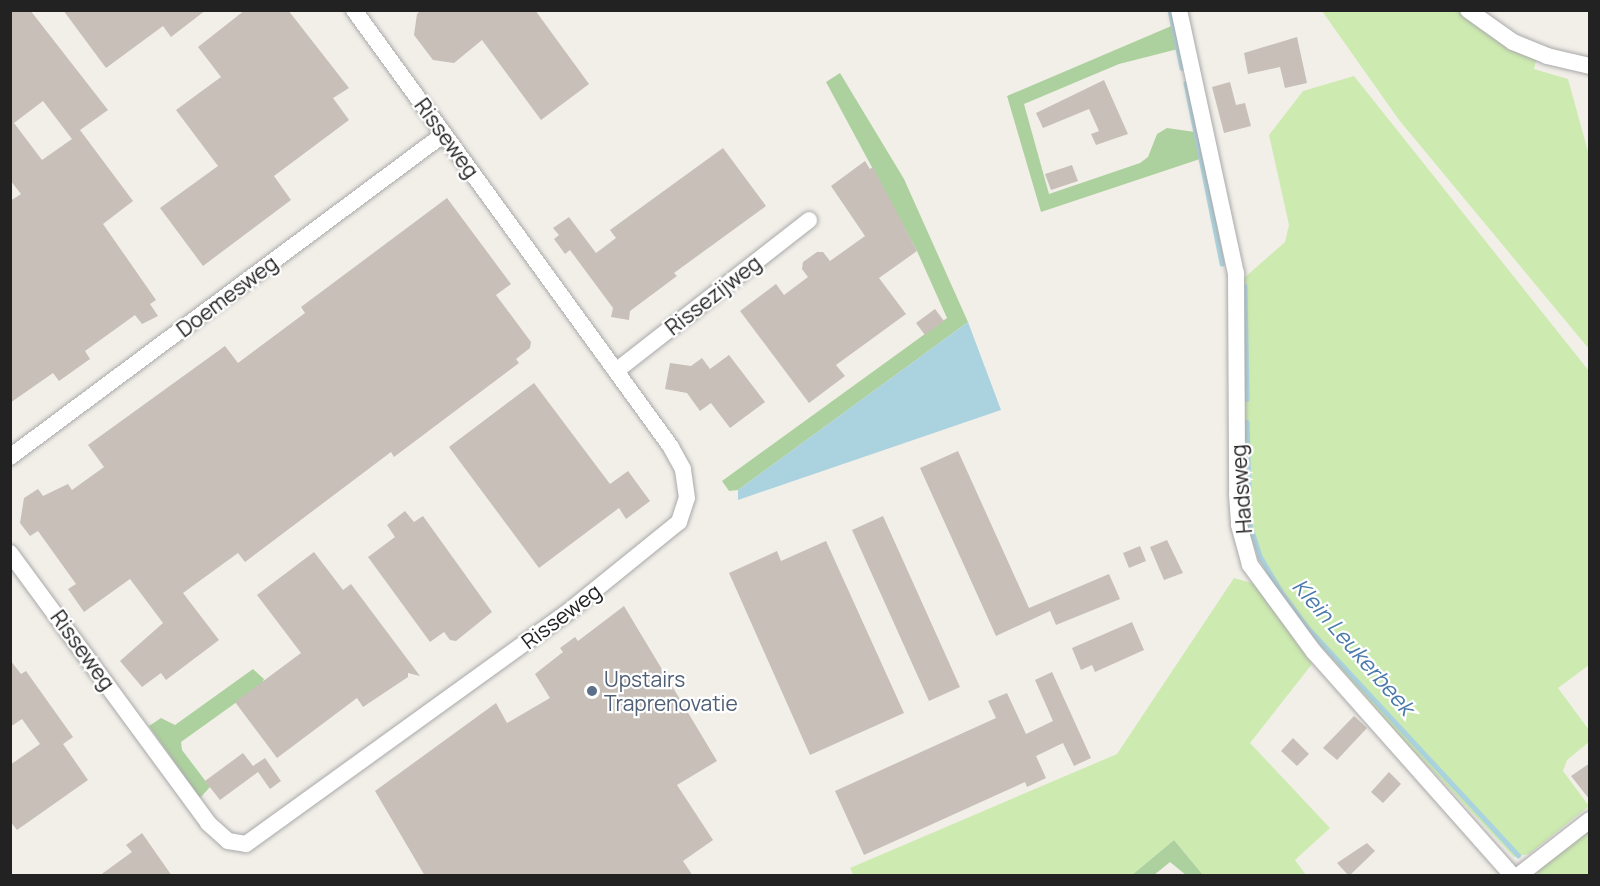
<!DOCTYPE html>
<style>
body{margin:0}
#map{position:relative;width:1600px;height:886px;overflow:hidden;background:#f2efe9;font-family:Manrope,sans-serif}
div>[style]{position:absolute}
[style*='--x']{left:calc(var(--x)*1px);top:calc(var(--y)*1px);width:calc(var(--w)*1px);rotate:calc(var(--a)*1deg)}
.grass>*{inset:0;background:#cdebb0}
.forest>*{inset:0;background:#add19e}
.water>*{inset:0;background:#aad3df}
.stream>*{height:4.5px;margin:-2.25px;padding:0 2.25px;transform-origin:2.25px;border-radius:2.25px;background:#aad3df}
.building>*{inset:0;background:#c7bfb8}
.roads{filter:drop-shadow(0 0 2px #a9a9a9) drop-shadow(0 0 2px #a9a9a9)}
.street>*{height:16px;margin:-8px;padding:0 8px;transform-origin:8px;border-radius:8px;background:#fff}
.dots>*{width:16px;height:16px;translate:-50% -50%;box-sizing:border-box;border:3px solid #fff;border-radius:50%}
span{translate:-50% -50%;white-space:nowrap;text-align:center;line-height:1.15;-webkit-text-stroke:4.5px #fff;paint-order:stroke}
.street-label{font-size:21px;color:#222}
.service-label{font-size:21px;color:#4e5e75}
.left{translate:0 -50%;text-align:left}
.water-label{font-size:22px;color:#4a7aab;font-style:italic}
.frame{position:absolute;inset:0;border:12px solid #222;pointer-events:none}
</style>
<div id="map">
<div class="grass">
<i style="clip-path:polygon(1322px 11px,1460px 11px,1501px 40px,1537px 57px,1534px 69px,1568px 79px,1589px 155px,1589px 349px,1399px 120px)"></i>
<i style="clip-path:polygon(1354px 76px,1589px 371px,1589px 665px,1558px 688px,1589px 730px,1589px 742px,1567px 760px,1563px 771px,1589px 806px,1529px 854px,1514px 857px,1403px 739px,1306px 629px,1255px 548px,1246px 524px,1244px 278px,1285px 242px,1289px 225px,1269px 135px,1303px 91px)"></i>
<i style="clip-path:polygon(1234px 578px,1255px 584px,1312px 664px,1250px 743px,1330px 828px,1295px 860px,1306px 875px,1203px 875px,1174px 840px,1132px 875px,854px 876px,850px 868px,1117px 754px)"></i>
<i style="clip-path:polygon(1589px 828px,1589px 875px,1537px 876px,1537px 869px)"></i>
</div>
<div class="forest">
<i style="clip-path:polygon(1176px 24px,1182px 48px,1119px 64px,1024px 104px,1049px 194px,1140px 163px,1148px 157px,1157px 134px,1167px 128px,1202px 133px,1206px 157px,1041px 212px,1007px 96px)"></i>
<i style="clip-path:polygon(840px 73px,904px 179px,968px 322px,738px 490px,729px 491px,722px 481px,947px 318px,917px 251px,826px 82px)"></i>
<i style="clip-path:polygon(253px 669px,264px 679px,262px 684px,181px 742px,182px 750px,210px 787px,200px 798px,149px 726px,161px 718px,175px 725px)"></i>
<i style="clip-path:polygon(1174px 840px,1203px 875px,1186px 875px,1170px 862px,1154px 875px,1132px 875px)"></i>
</div>
<div class="water">
<i style="clip-path:polygon(968px 322px,1001px 410px,738px 500px,738px 490px)"></i>
</div>
<div class="stream">
<i style="--x:1170;--y:10;--w:59;--a:78.3"></i>
<i style="--x:1186;--y:83;--w:184;--a:78.7"></i>
<i style="--x:1245;--y:286;--w:113;--a:89"></i>
<i style="--x:1247;--y:422;--w:103;--a:88.3"></i>
<i style="--x:1250;--y:525;--w:35;--a:72"></i>
<i style="--x:1261;--y:558;--w:37;--a:59"></i>
<i style="--x:1280;--y:590;--w:46;--a:53.9"></i>
<i style="--x:1307;--y:627;--w:311;--a:47.2"></i>
</div>
<div class="building">
<i style="clip-path:polygon(evenodd,10px 10px,30px 10px,108px 110px,80px 130px,133px 201px,103px 224px,156px 300px,150px 304px,158px 316px,142px 324px,135px 315px,85px 351px,90px 359px,59px 381px,53px 373px,10px 403px,10px 201px,21px 194px,10px 180px,10px 10px,43px 101px,72px 139px,42px 160px,14px 123px,43px 101px)"></i>
<i style="clip-path:polygon(63px 10px,206px 10px,171px 37px,163px 26px,106px 68px)"></i>
<i style="clip-path:polygon(245px 10px,288px 10px,349px 88px,333px 98px,349px 120px,274px 176px,291px 200px,203px 266px,160px 208px,218px 166px,176px 110px,221px 77px,198px 47px)"></i>
<i style="clip-path:polygon(421px 10px,535px 10px,589px 84px,541px 120px,482px 40px,454px 63px,433px 60px,414px 35px,417px 14px)"></i>
<i style="clip-path:polygon(1297px 37px,1307px 83px,1285px 88px,1280px 67px,1248px 74px,1244px 53px)"></i>
<i style="clip-path:polygon(1104px 80px,1128px 134px,1096px 145px,1091px 134px,1099px 131px,1089px 109px,1043px 128px,1036px 113px)"></i>
<i style="clip-path:polygon(1230px 82px,1236px 105px,1245px 103px,1251px 126px,1224px 133px,1212px 87px)"></i>
<i style="clip-path:polygon(723px 148px,766px 206px,674px 273px,677px 276px,630px 311px,629px 320px,611px 317px,613px 308px,570px 250px,565px 254px,554px 239px,559px 235px,553px 228px,569px 217px,596px 253px,616px 238px,610px 230px)"></i>
<i style="clip-path:polygon(865px 161px,870px 169px,873px 167px,917px 251px,879px 278px,906px 314px,836px 365px,845px 376px,809px 403px,740px 311px,776px 284px,784px 295px,808px 277px,802px 269px,803px 262px,817px 252px,823px 252px,830px 261px,865px 236px,831px 186px)"></i>
<i style="clip-path:polygon(1072px 165px,1078px 181px,1051px 190px,1045px 174px)"></i>
<i style="clip-path:polygon(447px 198px,511px 284px,496px 295px,531px 342px,530px 348px,516px 359px,519px 363px,394px 457px,391px 452px,245px 562px,238px 553px,183px 593px,219px 640px,166px 680px,161px 673px,142px 687px,120px 661px,163px 623px,130px 579px,84px 612px,68px 589px,76px 584px,38px 531px,30px 536px,20px 523px,24px 498px,38px 489px,43px 496px,68px 484px,72px 490px,104px 467px,88px 445px,225px 346px,238px 363px,305px 313px,301px 307px)"></i>
<i style="clip-path:polygon(935px 309px,944px 321px,925px 335px,916px 323px)"></i>
<i style="clip-path:polygon(729px 355px,765px 402px,730px 428px,711px 403px,700px 411px,687px 393px,665px 389px,670px 363px,691px 366px,702px 358px,710px 369px)"></i>
<i style="clip-path:polygon(534px 383px,610px 484px,628px 471px,650px 501px,626px 519px,619px 508px,539px 568px,449px 447px)"></i>
<i style="clip-path:polygon(958px 451px,1029px 608px,1109px 574px,1120px 599px,1056px 625px,1050px 611px,996px 636px,920px 468px)"></i>
<i style="clip-path:polygon(405px 511px,414px 522px,423px 516px,492px 612px,456px 641px,450px 640px,444px 632px,430px 642px,368px 557px,395px 537px,387px 525px)"></i>
<i style="clip-path:polygon(883px 516px,960px 687px,929px 701px,852px 530px)"></i>
<i style="clip-path:polygon(1167px 540px,1183px 573px,1164px 580px,1150px 547px)"></i>
<i style="clip-path:polygon(826px 541px,904px 713px,810px 755px,729px 573px,777px 551px,781px 561px)"></i>
<i style="clip-path:polygon(1140px 546px,1146px 561px,1129px 568px,1123px 553px)"></i>
<i style="clip-path:polygon(314px 552px,343px 590px,351px 584px,420px 676px,408px 673px,408px 677px,363px 707px,357px 698px,277px 758px,235px 702px,301px 653px,257px 595px)"></i>
<i style="clip-path:polygon(624px 606px,717px 761px,677px 785px,713px 840px,683px 861px,693px 876px,425px 876px,375px 791px,496px 703px,507px 723px,550px 698px,535px 674px,563px 652px,560px 648px,575px 637px,578px 641px)"></i>
<i style="clip-path:polygon(1132px 622px,1144px 650px,1095px 672px,1092px 665px,1081px 670px,1072px 648px)"></i>
<i style="clip-path:polygon(10px 660px,21px 674px,26px 671px,73px 737px,63px 744px,88px 780px,17px 830px,10px 821px,10px 765px,40px 744px,22px 719px,10px 727px)"></i>
<i style="clip-path:polygon(1052px 672px,1091px 758px,1074px 766px,1063px 743px,1036px 756px,1046px 778px,1027px 787px,1025px 782px,864px 855px,835px 791px,996px 718px,988px 701px,1007px 693px,1026px 734px,1053px 721px,1035px 680px)"></i>
<i style="clip-path:polygon(1354px 716px,1367px 728px,1337px 760px,1323px 748px)"></i>
<i style="clip-path:polygon(1293px 738px,1309px 754px,1297px 766px,1281px 751px)"></i>
<i style="clip-path:polygon(243px 753px,253px 766px,265px 758px,281px 781px,270px 789px,258px 772px,220px 800px,205px 781px)"></i>
<i style="clip-path:polygon(1590px 763px,1590px 800px,1571px 776px)"></i>
<i style="clip-path:polygon(1389px 772px,1401px 784px,1383px 803px,1371px 792px)"></i>
<i style="clip-path:polygon(142px 833px,172px 876px,99px 876px,132px 852px,126px 845px)"></i>
<i style="clip-path:polygon(1367px 843px,1375px 851px,1349px 876px,1337px 863px)"></i>
</div>
<div class="roads">
<div class="street">
<i style="--x:1179;--y:10;--w:269;--a:77.8"></i>
<i style="--x:1236;--y:273;--w:221;--a:89.7"></i>
<i style="--x:1237;--y:494;--w:31;--a:86"></i>
<i style="--x:1239;--y:525;--w:41;--a:74.6"></i>
<i style="--x:1250;--y:565;--w:108;--a:53.7"></i>
<i style="--x:1314;--y:652;--w:300;--a:48.4"></i>
<i style="--x:1468;--y:10;--w:55;--a:35.4"></i>
<i style="--x:1513;--y:42;--w:37;--a:22"></i>
<i style="--x:1547;--y:56;--w:44;--a:13.1"></i>
<i style="--x:616;--y:371;--w:245;--a:-38"></i>
<i style="--x:10;--y:457;--w:541;--a:-36.66"></i>
<i style="--x:10;--y:553;--w:335;--a:53.7"></i>
<i style="--x:208;--y:823;--w:27;--a:42"></i>
<i style="--x:228;--y:841;--w:18;--a:9"></i>
<i style="--x:246;--y:844;--w:392;--a:-35.8"></i>
<i style="--x:564;--y:615;--w:148;--a:-39"></i>
<i style="--x:679;--y:522;--w:25;--a:-72"></i>
<i style="--x:687;--y:498;--w:29;--a:-98"></i>
<i style="--x:683;--y:469;--w:25;--a:-119"></i>
<i style="--x:671;--y:447;--w:540;--a:-125.96"></i>
<i style="--x:1518;--y:876;--w:91;--a:-37.9"></i>
</div>
</div>
<div class="dots">
<i style="left:592px;top:691px;background:#5c6f8a"></i>
</div>
<div class="street-label">
<span style="left:447px;top:138px;rotate:54deg">Risseweg</span>
<span style="left:713px;top:295px;rotate:-38deg">Rissezijweg</span>
<span style="left:227px;top:296px;rotate:-37deg">Doemesweg</span>
<span style="left:1241px;top:489px;rotate:-94deg">Hadsweg</span>
<span style="left:561px;top:616px;rotate:-37deg">Risseweg</span>
<span style="left:83px;top:650px;rotate:54deg">Risseweg</span>
</div>
<div class="service-label">
<span class="left" style="left:604px;top:691px">Upstairs<br>Traprenovatie</span>
</div>
<div class="water-label">
<span style="left:1353px;top:647px;rotate:49deg">Klein Leukerbeek</span>
</div>
<div class="frame"></div>
</div>
